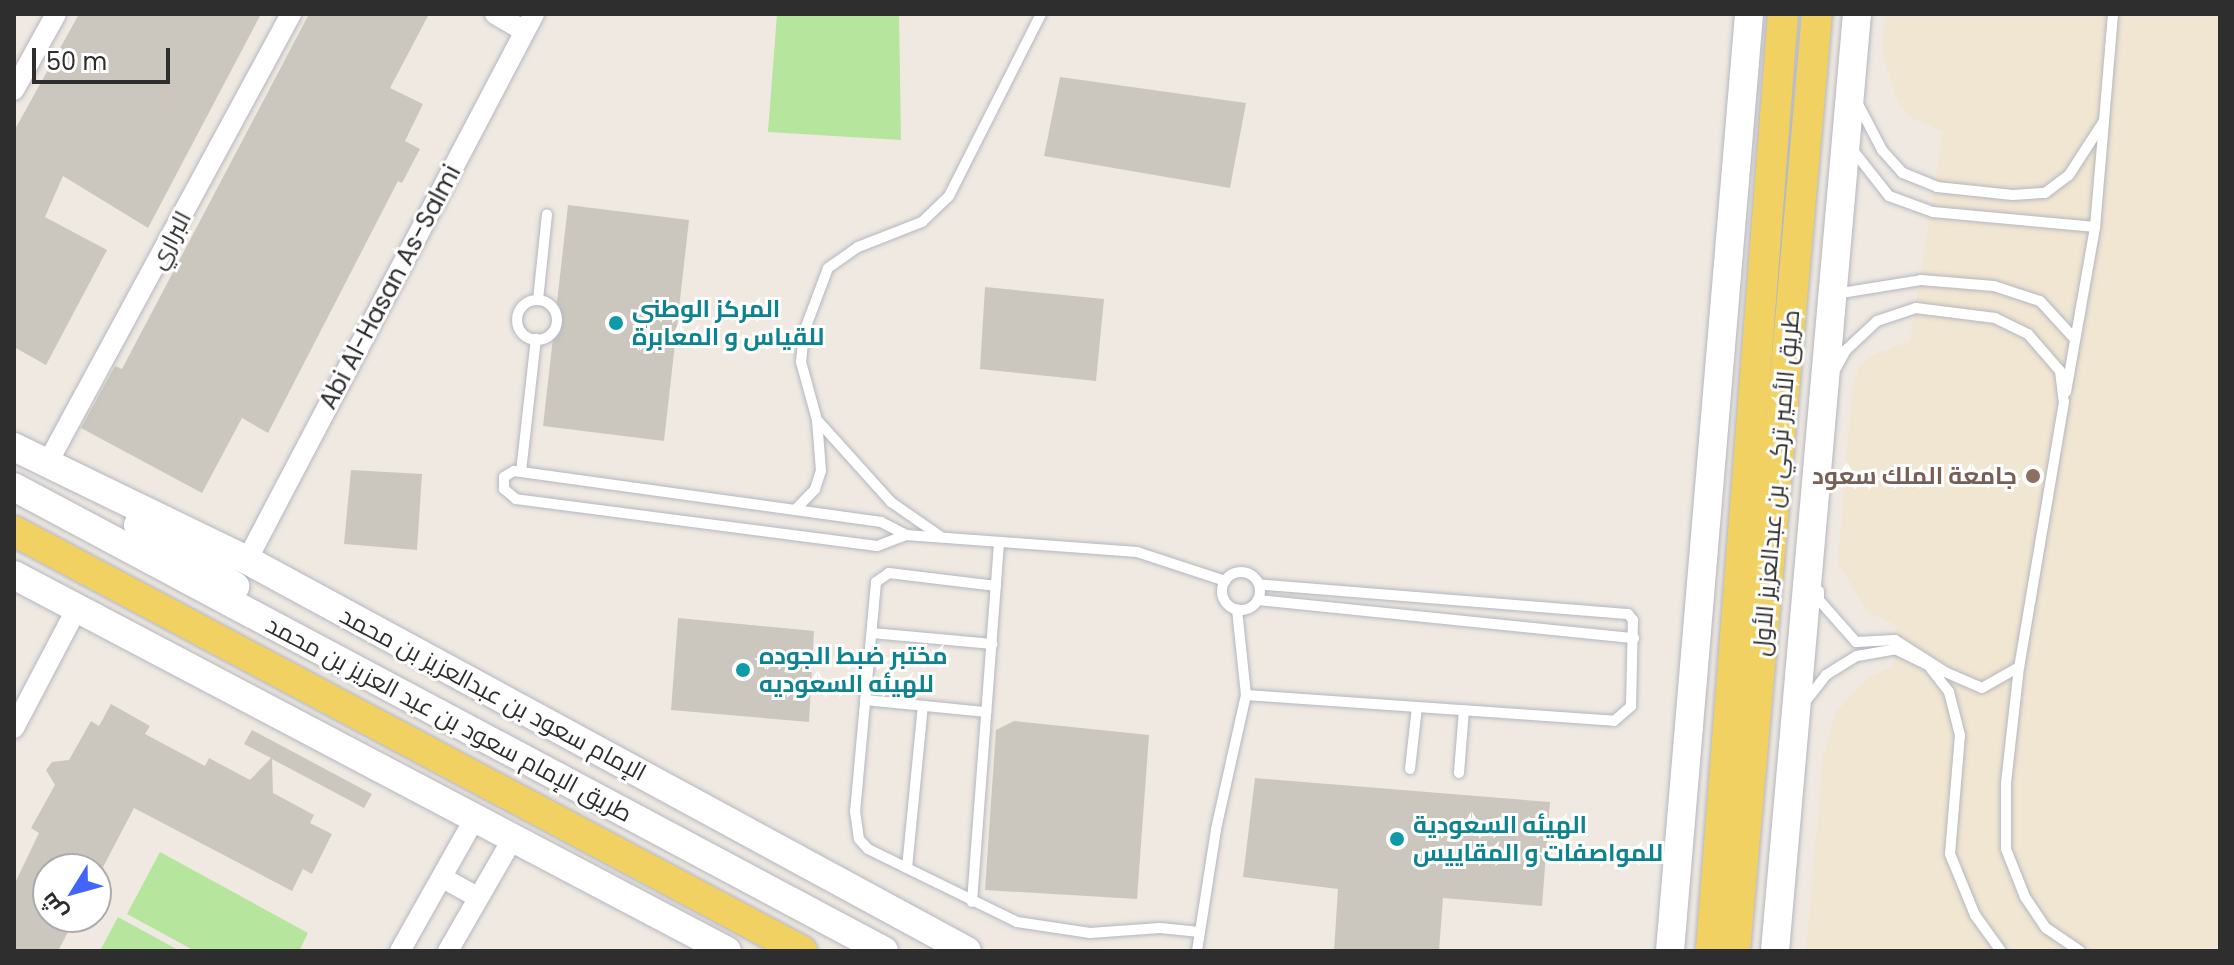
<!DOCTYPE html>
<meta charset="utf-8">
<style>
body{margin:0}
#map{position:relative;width:2234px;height:965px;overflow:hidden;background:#efe9e1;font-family:Poppins,Cairo,sans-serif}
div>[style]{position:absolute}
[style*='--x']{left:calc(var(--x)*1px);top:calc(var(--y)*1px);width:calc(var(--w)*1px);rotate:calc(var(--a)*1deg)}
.education>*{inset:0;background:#f0e6d1}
.green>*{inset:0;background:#b6e59e}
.building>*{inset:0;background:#cbc7bf}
.roads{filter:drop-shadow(0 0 2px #b4b7c1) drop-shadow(0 0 2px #b4b7c1)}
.service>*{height:10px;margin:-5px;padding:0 5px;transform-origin:5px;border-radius:5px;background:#fff}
.service>.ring{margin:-5px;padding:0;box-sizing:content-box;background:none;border:10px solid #fff;border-radius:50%}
.minor>*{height:20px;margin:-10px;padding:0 10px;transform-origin:10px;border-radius:10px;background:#fff}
.secondary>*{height:28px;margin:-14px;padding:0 14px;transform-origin:14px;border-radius:14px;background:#fff}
.primary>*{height:30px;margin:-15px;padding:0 15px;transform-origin:15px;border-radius:15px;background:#f2d163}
.dots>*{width:22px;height:22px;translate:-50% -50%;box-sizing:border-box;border:4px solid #fff;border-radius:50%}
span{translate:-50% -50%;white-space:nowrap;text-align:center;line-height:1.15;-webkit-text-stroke:6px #fff;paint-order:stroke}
.street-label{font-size:24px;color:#2e2e2e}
.culture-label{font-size:24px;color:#0d838f;font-weight:700}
.left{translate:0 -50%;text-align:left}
.education-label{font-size:24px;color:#785e54;font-weight:700}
.right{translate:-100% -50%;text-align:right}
.frame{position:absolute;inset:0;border:16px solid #2e2e2e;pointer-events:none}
.north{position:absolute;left:32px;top:853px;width:80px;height:80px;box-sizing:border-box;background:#fff;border:2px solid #ababab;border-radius:50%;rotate:233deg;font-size:22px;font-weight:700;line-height:32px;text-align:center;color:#2e2e2e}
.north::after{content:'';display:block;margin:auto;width:28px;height:36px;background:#4264fb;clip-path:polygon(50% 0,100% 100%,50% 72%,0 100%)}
.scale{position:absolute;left:32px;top:48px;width:138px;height:36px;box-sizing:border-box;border:4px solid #2e2e2e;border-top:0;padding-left:10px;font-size:24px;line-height:28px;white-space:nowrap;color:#2e2e2e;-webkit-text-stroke:6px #fff;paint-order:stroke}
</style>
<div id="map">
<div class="education">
<i style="clip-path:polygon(1885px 14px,2220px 14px,2220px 951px,1806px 951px,1823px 757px,1836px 712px,1867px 678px,1892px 667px,1895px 649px,1896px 625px,1868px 612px,1838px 563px,1852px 389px,1858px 368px,1873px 355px,1910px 341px,1943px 132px,1911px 117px,1898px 101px,1882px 53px)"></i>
</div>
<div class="green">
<i style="clip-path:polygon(777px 14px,899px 14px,901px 140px,768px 132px)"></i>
<i style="clip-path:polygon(160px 852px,308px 933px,299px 951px,195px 951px,127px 914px)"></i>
<i style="clip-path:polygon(118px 917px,180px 951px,100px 951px)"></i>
</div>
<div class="building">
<i style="clip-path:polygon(79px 14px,261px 14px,148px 228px,63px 176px,45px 217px,107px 250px,46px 365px,14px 347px,14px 131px)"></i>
<i style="clip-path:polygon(309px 14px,429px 14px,390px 88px,423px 104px,405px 141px,420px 149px,402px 183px,398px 181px,268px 433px,242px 418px,202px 493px,81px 428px,115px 366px,122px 369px)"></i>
<i style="clip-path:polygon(1060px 77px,1246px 103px,1230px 188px,1044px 156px)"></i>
<i style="clip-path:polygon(568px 205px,689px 220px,664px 441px,543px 426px)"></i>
<i style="clip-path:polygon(985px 287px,1104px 299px,1096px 381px,980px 369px)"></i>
<i style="clip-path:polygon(351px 470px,422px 474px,417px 550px,344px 544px)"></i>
<i style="clip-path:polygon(678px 618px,814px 631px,809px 722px,671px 710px)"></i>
<i style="clip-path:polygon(111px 704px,150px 726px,145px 734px,205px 766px,209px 758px,250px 780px,271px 758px,244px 744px,252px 730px,372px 794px,364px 808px,272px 759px,273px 793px,314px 815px,310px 823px,332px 834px,312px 874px,303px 869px,292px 891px,134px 808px,102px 869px,48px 869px,48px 917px,76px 917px,58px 951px,14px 951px,14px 885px,39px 833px,31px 828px,55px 785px,46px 770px,52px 762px,69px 760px,91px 721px,99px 726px)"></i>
<i style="clip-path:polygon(1014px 721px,1149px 735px,1137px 899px,985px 890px,996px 730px)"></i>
<i style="clip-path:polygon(1255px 778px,1550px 802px,1542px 906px,1443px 898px,1439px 951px,1334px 951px,1338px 889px,1243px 877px)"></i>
</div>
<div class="roads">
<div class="service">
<i style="--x:1858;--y:104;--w:52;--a:62.4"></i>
<i style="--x:1882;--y:150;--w:31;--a:48"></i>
<i style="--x:1903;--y:173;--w:37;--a:22"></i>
<i style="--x:1937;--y:187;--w:76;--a:6"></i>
<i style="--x:2013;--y:195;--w:32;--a:-4"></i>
<i style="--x:2045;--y:193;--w:30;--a:-37"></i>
<i style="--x:2069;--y:175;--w:64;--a:-57.1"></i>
<i style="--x:2104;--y:121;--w:107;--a:-85.2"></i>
<i style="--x:1852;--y:149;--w:60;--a:51.8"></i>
<i style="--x:1889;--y:196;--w:47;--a:20"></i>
<i style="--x:1933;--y:212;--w:163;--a:5.3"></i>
<i style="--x:1835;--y:294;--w:87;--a:-9.2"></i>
<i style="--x:1921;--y:280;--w:73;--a:4.7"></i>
<i style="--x:1994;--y:286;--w:48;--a:18.1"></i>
<i style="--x:2040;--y:301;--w:52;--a:47.4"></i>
<i style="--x:538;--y:300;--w:86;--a:-84"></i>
<i class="ring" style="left:517px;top:300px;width:30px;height:30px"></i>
<i style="--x:1836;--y:368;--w:21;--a:-61"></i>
<i style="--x:1846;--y:350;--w:42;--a:-43.1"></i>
<i style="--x:1877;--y:321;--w:41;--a:-18.4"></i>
<i style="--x:1916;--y:308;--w:80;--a:7.2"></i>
<i style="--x:1995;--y:318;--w:37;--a:26"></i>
<i style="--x:2028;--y:334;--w:49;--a:49.1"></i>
<i style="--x:2060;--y:371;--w:31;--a:83"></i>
<i style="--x:2064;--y:402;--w:269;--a:99.6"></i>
<i style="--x:2019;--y:667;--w:117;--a:96.4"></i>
<i style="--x:2006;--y:783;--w:66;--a:90"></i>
<i style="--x:2006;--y:849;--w:52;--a:68.4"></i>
<i style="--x:2025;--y:897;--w:37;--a:56"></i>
<i style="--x:2046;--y:928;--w:41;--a:34.1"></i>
<i style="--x:2066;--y:392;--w:168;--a:-80"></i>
<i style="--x:2095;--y:227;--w:104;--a:-85.1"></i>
<i style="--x:819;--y:422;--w:108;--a:48"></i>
<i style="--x:891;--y:502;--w:60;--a:34.8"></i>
<i style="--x:521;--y:472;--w:134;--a:-83.6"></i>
<i style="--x:795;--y:510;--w:29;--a:-46"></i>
<i style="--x:815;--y:489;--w:19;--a:-72"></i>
<i style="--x:821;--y:471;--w:51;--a:-94.5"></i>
<i style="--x:817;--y:420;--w:60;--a:-105.4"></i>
<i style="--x:801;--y:362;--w:30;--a:-84"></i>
<i style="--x:804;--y:332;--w:68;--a:-69.4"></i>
<i style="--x:828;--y:268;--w:37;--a:-35"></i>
<i style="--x:858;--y:247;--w:69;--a:-21.3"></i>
<i style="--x:922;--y:222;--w:37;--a:-44"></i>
<i style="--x:949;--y:196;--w:204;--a:-63.2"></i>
<i style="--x:906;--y:535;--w:31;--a:159"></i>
<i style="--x:877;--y:546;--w:364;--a:-172.6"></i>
<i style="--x:516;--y:499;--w:16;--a:-140"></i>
<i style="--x:504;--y:489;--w:12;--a:-90"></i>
<i style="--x:504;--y:477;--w:12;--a:-31"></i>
<i style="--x:514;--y:471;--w:371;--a:7.9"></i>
<i style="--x:881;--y:522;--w:28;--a:27"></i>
<i style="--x:906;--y:535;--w:232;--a:4.2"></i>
<i style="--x:1137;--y:552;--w:93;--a:18.2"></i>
<i class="ring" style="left:1222px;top:572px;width:28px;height:28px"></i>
<i style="--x:996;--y:586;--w:108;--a:-173.1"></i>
<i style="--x:889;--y:573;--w:16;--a:145"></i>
<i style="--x:876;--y:582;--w:230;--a:95.2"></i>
<i style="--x:855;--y:811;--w:28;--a:82"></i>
<i style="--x:859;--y:839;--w:13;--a:48"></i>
<i style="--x:868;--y:849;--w:166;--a:26.1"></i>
<i style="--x:1017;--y:922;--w:74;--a:8.6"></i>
<i style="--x:1090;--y:933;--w:70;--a:-4.1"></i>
<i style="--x:1160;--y:928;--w:40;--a:5.7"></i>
<i style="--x:1819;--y:591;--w:9;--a:90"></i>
<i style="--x:1819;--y:600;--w:56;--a:48.6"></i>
<i style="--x:1856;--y:642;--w:39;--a:-3"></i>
<i style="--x:1895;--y:640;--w:59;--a:32.6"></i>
<i style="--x:1945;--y:672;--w:40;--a:23.4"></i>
<i style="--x:1982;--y:688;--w:43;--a:-29.6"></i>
<i style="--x:1258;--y:600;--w:378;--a:5.8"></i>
<i style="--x:872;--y:633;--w:121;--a:5.2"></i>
<i style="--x:1246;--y:695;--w:369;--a:4"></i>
<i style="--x:1614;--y:721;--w:23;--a:-41"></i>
<i style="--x:1631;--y:706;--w:86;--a:-88.7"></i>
<i style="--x:1633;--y:620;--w:8;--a:-130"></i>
<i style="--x:1628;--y:614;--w:370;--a:-175.4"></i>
<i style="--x:865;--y:700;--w:122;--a:5.7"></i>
<i style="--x:1805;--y:702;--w:34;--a:-52"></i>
<i style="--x:1826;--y:675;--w:36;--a:-32"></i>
<i style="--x:1857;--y:656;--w:39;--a:-10"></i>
<i style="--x:1895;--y:649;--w:37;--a:26"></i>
<i style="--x:1928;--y:665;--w:34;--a:52"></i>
<i style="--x:1949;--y:692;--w:44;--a:75.7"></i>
<i style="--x:1960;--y:735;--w:119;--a:94.8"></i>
<i style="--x:1950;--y:854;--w:66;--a:67.7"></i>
<i style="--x:1975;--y:915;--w:44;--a:54.2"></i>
<i style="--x:1410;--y:769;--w:62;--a:-83.6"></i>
<i style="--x:1459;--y:773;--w:63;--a:-85.5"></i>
<i style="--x:907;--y:868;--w:163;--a:-84.4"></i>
<i style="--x:972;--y:902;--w:361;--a:-85.7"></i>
<i style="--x:1197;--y:951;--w:123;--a:-81.1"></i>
<i style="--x:1216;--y:829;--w:137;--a:-77.4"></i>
<i style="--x:1246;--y:695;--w:86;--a:-96"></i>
</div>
<div class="minor">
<i style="--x:495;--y:14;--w:34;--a:30"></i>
<i style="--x:14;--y:90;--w:87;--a:-61.1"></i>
<i style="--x:47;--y:464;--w:512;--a:-61.53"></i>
<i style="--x:247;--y:560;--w:617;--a:-62.27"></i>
<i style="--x:14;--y:728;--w:136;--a:-62.3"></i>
<i style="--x:443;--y:878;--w:39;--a:29"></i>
<i style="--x:400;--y:951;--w:155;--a:-60.6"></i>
<i style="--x:448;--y:951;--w:133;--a:-60.1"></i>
</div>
<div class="secondary">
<i style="--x:14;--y:447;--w:259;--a:25.9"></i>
<i style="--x:247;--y:560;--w:819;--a:28.5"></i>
<i style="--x:14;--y:487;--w:986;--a:28.07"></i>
<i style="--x:138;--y:525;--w:115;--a:32.2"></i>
<i style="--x:14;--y:575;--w:806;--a:27.8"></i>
<i style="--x:1670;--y:951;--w:940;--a:-85.18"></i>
<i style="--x:1775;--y:951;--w:941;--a:-85"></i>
</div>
<div class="primary">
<i style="--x:14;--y:531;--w:893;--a:28.06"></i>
<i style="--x:1711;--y:949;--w:938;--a:-85.6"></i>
<i style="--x:1735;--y:951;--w:941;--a:-85"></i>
</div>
</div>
<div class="dots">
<i style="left:616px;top:323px;background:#0f9aa8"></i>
<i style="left:2033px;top:476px;background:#8d6e63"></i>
<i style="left:743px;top:670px;background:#0f9aa8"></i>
<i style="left:1397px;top:839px;background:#0f9aa8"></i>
</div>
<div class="street-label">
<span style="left:170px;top:240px;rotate:-62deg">البراري</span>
<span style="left:390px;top:287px;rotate:-62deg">Abi Al-Hasan As-Salmi</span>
<span style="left:1776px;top:483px;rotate:-85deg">طريق الأمير تركي بن عبدالعزيز الأول</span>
<span style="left:493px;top:694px;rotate:28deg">الإمام سعود بن عبدالعزيز بن محمد</span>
<span style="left:449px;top:719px;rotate:28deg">طريق الإمام سعود بن عبد العزيز بن محمد</span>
</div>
<div class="culture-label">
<span class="left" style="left:632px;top:323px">المركز الوطني<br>للقياس و المعابرة</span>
<span class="left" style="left:759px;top:670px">مختبر ضبط الجوده<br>للهيئه السعوديه</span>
<span class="left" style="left:1413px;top:839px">الهيئه السعودية<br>للمواصفات و المقاييس</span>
</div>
<div class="education-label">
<span class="right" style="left:2017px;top:476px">جامعة الملك سعود</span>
</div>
<div class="frame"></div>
<div class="north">ش</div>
<div class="scale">50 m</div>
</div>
